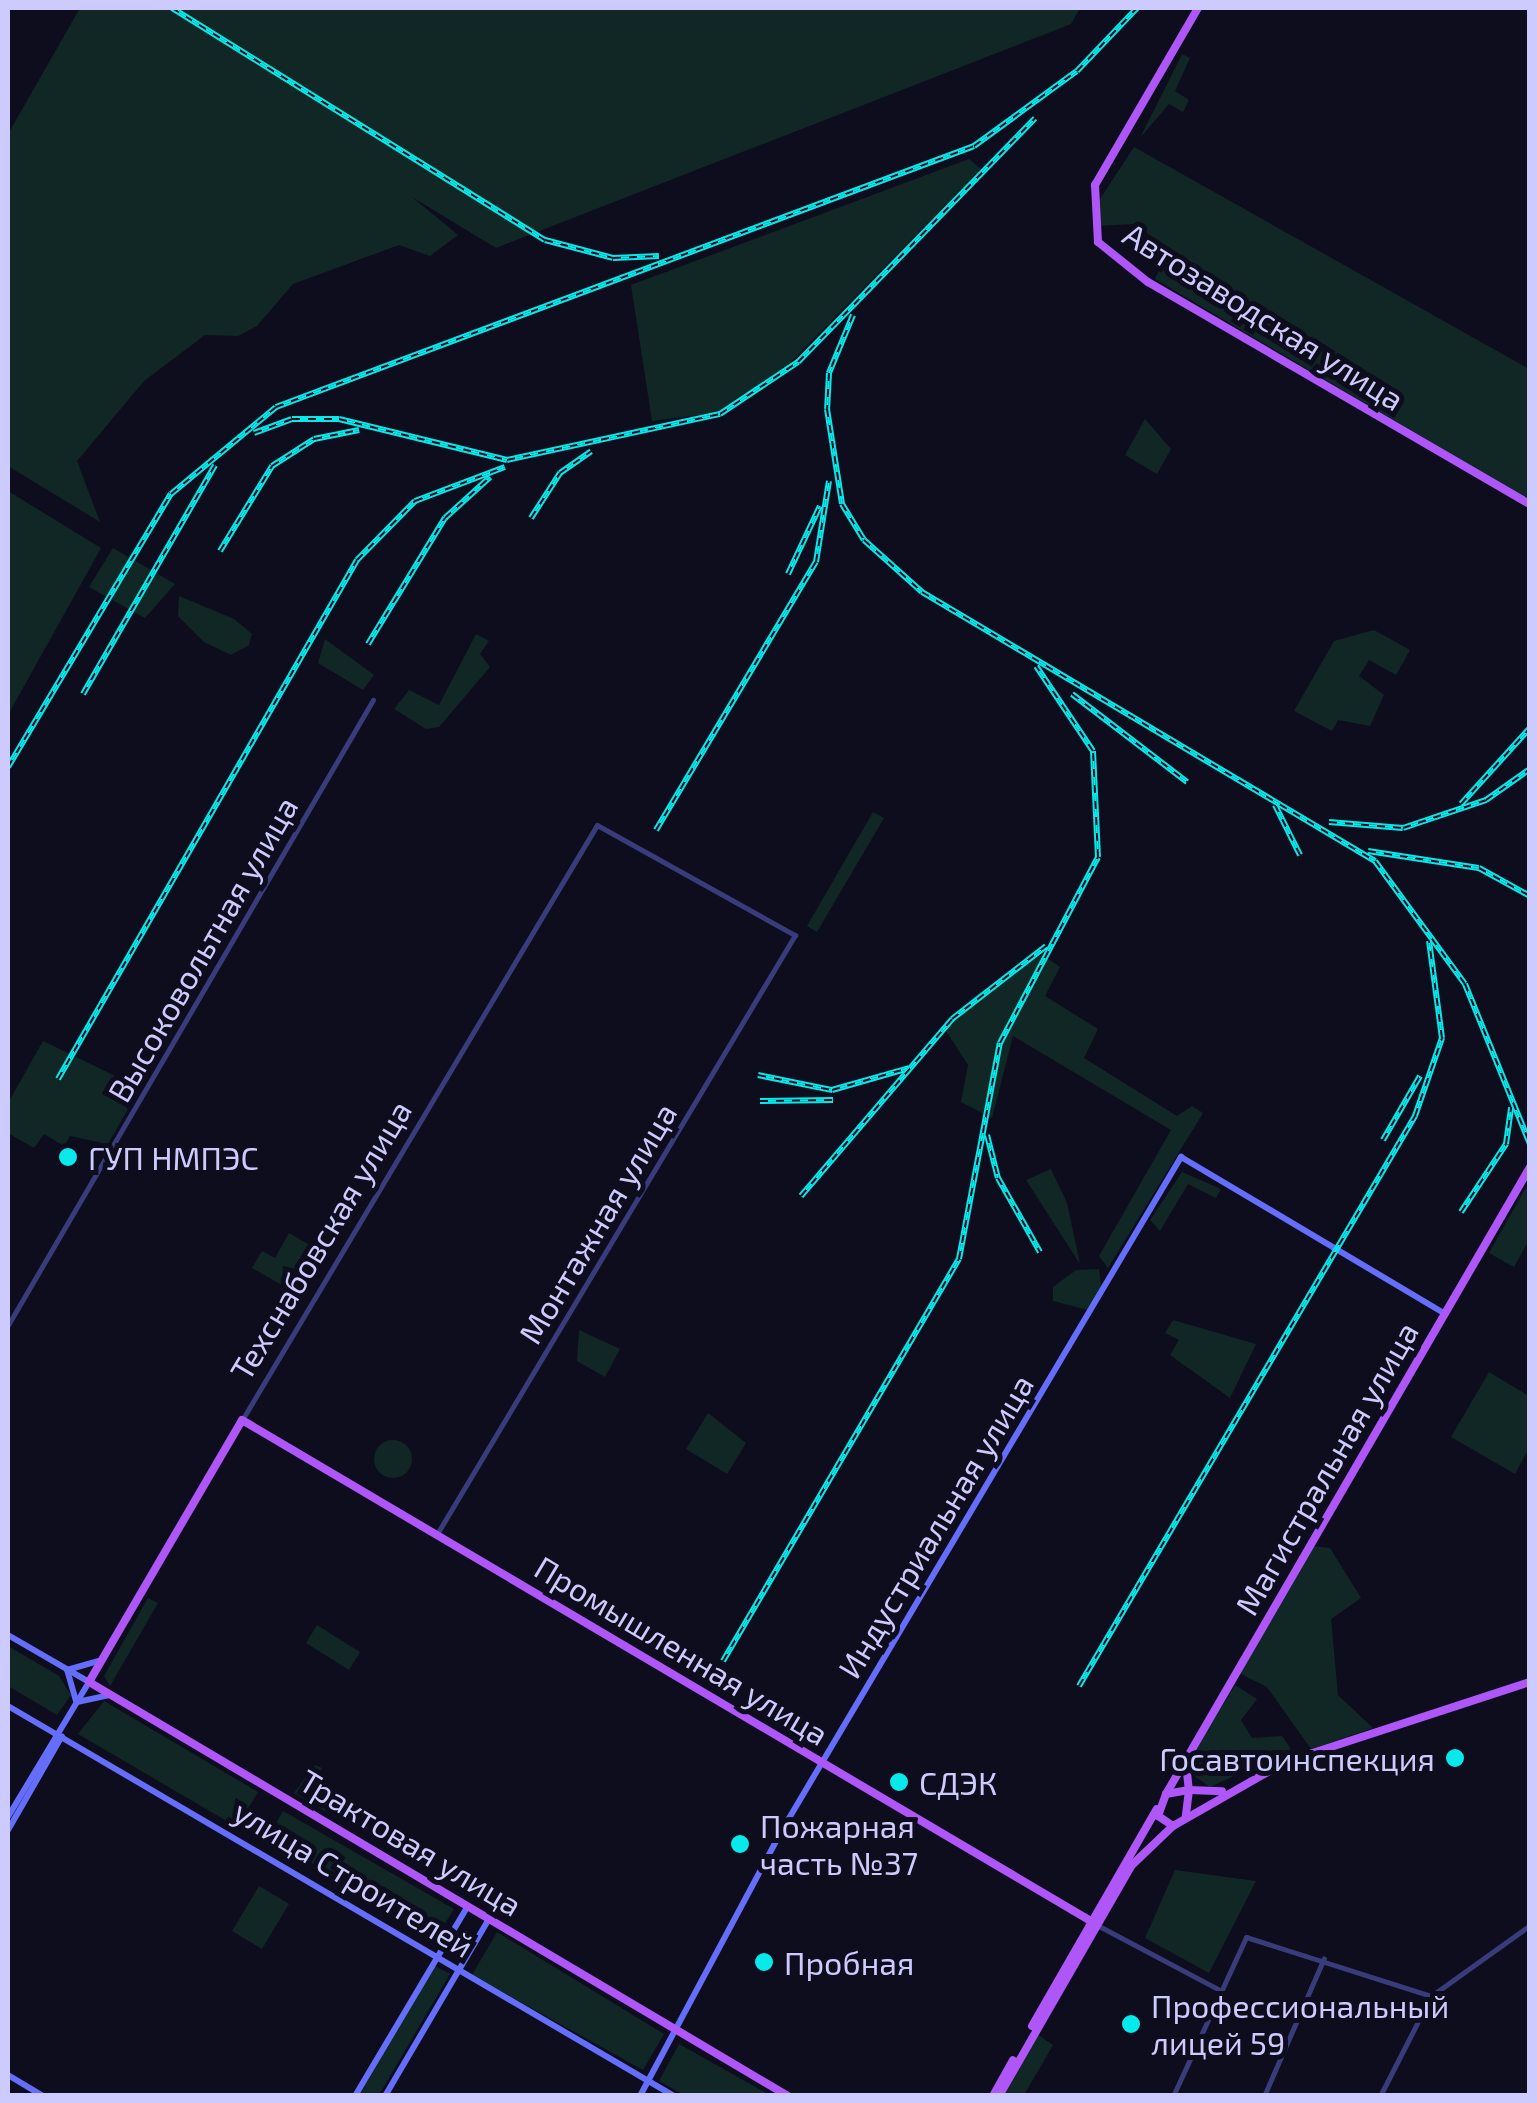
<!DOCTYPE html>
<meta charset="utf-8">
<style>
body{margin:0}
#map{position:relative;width:1537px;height:2103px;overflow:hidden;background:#0e0d1e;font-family:"Exo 2",sans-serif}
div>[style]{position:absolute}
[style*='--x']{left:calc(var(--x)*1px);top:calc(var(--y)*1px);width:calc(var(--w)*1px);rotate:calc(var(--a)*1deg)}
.green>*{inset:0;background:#102725}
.round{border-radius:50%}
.tertiary>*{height:5px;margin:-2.5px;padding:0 2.5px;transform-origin:2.5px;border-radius:2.5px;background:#393c7b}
.secondary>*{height:6px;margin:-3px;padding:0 3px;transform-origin:3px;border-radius:3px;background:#656efa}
.primary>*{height:8px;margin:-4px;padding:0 4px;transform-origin:4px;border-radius:4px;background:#af56f9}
.rail>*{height:6px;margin-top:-3px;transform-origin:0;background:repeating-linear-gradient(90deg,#0e0d1e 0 8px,#08e9ec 0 16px);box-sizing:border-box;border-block:2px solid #08e9ec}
.dots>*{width:28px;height:28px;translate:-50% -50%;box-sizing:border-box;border:5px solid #0e0d1e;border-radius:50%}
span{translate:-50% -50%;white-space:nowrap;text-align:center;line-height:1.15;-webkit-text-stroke:10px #0e0d1e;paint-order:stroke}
.street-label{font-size:32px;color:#cdcbfd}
.poi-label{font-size:32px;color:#cdcbfd}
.left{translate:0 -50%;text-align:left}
.right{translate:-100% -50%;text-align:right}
.frame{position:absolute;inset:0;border:10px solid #cdcbfd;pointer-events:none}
</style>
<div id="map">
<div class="green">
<i style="clip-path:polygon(80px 8px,1080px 8px,1071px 24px,496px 248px,412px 197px,458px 235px,430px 256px,399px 245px,293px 284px,257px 326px,238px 336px,205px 335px,144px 381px,77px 461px,100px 522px,8px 466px,8px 134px)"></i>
<i style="clip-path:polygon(1182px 54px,1190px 58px,1175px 91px,1189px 100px,1183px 112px,1169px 104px,1140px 138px)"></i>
<i style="clip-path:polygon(1134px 147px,1529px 369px,1529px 500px,1155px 279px,1169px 249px,1134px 224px,1096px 226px,1100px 199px)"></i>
<i style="clip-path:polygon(969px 159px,981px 169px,773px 380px,714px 413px,652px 421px,631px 285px)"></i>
<i style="clip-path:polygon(1145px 419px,1171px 449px,1157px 474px,1125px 455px)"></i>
<i style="clip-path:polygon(8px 491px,101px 548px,8px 715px)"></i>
<i style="clip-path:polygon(113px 548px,175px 584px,145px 618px,89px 587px)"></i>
<i style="clip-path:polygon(179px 596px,234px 619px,252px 634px,249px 645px,231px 655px,204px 642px,178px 616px)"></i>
<i style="clip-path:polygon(1374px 630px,1410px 650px,1396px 675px,1369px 660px,1359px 676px,1384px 695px,1370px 726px,1338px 720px,1332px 731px,1294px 711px,1334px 641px)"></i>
<i style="clip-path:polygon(476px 634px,489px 641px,480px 654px,490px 667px,439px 727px,426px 729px,394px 709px,409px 690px,439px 705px)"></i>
<i style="clip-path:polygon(325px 639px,374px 675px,363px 690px,318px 663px)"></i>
<i style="clip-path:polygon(873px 812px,884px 818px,817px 932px,807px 926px)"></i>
<i style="clip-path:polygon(1043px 954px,1035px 976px,1047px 958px,1060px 967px,1045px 996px,1098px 1029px,1084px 1058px,1177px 1116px,1192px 1106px,1203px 1113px,1108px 1268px,1099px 1256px,1171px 1130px,1013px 1036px,992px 1118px,961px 1102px,968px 1065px,946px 1031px,973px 997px)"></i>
<i style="clip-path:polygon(43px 1041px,140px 1088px,108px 1144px,70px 1136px,64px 1146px,44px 1134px,34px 1148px,8px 1133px,8px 1103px)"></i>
<i style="clip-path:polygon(1051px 1169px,1067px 1203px,1080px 1264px,1026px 1180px)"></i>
<i style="clip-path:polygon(1182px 1172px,1221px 1189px,1216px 1198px,1188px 1184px,1160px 1231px,1150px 1220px)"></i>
<i style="clip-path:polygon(1529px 1182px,1529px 1240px,1514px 1267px,1489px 1253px)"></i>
<i style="clip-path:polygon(289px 1233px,325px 1254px,316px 1269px,304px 1263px,289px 1289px,252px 1268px,262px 1251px,275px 1258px)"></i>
<i style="clip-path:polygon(1099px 1269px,1101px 1287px,1088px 1310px,1053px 1301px,1053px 1287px,1076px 1270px)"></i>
<i style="clip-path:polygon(1173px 1320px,1256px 1344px,1230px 1398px,1170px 1355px,1179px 1340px,1165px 1333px)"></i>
<i style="clip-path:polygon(579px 1330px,620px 1349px,605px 1377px,577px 1361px)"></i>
<i style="clip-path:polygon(1489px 1372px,1529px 1396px,1529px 1448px,1515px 1474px,1451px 1437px)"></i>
<i style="clip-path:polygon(708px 1413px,746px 1443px,727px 1474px,686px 1449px)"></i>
<i class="round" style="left:374px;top:1440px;width:38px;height:38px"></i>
<i style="clip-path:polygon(1312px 1546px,1330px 1548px,1361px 1598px,1331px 1619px,1338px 1695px,1373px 1728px,1311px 1749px,1267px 1687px,1239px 1673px)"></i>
<i style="clip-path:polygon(148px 1598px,158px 1603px,110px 1686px,104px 1676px)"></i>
<i style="clip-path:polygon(317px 1625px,360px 1652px,349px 1670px,306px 1643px)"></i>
<i style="clip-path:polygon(8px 1646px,59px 1676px,71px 1695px,57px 1715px,8px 1686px)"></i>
<i style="clip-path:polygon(1235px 1685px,1257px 1699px,1241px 1720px,1252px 1738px,1282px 1736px,1291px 1749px,1210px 1787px,1193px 1775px,1190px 1758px)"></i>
<i style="clip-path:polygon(104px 1701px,258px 1792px,237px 1827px,78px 1734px)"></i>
<i style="clip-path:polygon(315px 1765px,322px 1768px,313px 1789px,368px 1823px,351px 1826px,294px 1793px)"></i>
<i style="clip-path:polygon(283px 1811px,454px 1909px,444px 1925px,430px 1917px,421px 1928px,268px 1837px)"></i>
<i style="clip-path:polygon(1175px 1870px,1256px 1881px,1209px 1973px,1145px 1938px)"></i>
<i style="clip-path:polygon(259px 1886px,289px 1904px,262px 1949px,232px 1931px)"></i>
<i style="clip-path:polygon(497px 1932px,664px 2034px,643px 2070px,472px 1975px)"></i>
<i style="clip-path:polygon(435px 1966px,450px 1974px,379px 2095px,359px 2096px)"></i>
<i style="clip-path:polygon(1038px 2035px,1053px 2045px,1024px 2095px,1004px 2096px)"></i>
<i style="clip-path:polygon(679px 2044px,770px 2095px,684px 2095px,659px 2081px)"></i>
</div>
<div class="tertiary">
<i style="--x:8;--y:1325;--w:724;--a:-59.72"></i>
<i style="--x:242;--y:1420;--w:693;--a:-59.18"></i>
<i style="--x:597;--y:825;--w:227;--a:29.1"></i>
<i style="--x:795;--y:935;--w:698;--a:120.87"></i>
<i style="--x:1097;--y:1925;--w:137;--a:27.9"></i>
<i style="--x:1173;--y:2096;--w:175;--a:-65.3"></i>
<i style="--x:1246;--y:1937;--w:194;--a:17.7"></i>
<i style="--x:1264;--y:2096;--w:150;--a:-66.5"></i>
<i style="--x:1380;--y:2096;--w:112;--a:-63"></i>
<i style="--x:1431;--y:1996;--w:122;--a:-35.6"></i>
</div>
<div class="secondary">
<i style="--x:8;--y:1635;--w:94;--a:30.1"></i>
<i style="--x:89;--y:1682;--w:157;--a:121"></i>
<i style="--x:76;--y:1701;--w:32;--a:-106"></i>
<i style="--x:67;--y:1670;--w:33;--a:-16"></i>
<i style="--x:77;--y:1702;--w:33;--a:-12"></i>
<i style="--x:8;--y:1706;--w:772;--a:30.35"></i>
<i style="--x:8;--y:1830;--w:108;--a:-60.1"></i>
<i style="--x:8;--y:2075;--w:41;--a:31"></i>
<i style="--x:355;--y:2096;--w:221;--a:-59.3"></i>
<i style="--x:385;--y:2096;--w:205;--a:-59.6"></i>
<i style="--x:640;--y:2096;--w:307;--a:-61.9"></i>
<i style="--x:785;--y:1825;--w:777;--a:-59.34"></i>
<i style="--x:1181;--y:1157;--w:307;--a:30.7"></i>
</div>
<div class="primary">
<i style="--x:1198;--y:8;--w:205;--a:120.2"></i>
<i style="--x:1095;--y:185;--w:57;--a:87"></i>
<i style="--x:1098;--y:242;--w:64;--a:38.7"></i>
<i style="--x:1148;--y:282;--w:442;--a:30.2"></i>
<i style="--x:1186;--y:1763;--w:27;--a:84"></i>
<i style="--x:1189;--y:1790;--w:33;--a:2"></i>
<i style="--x:1166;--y:1794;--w:725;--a:-59.86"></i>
<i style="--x:1173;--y:1826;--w:18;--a:-146"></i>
<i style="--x:1158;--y:1816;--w:23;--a:-70"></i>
<i style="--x:1166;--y:1794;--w:23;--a:-10"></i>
<i style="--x:1189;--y:1790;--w:26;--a:97"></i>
<i style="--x:1032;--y:2026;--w:250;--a:-60.1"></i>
<i style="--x:788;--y:2096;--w:812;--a:-149.36"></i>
<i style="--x:89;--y:1682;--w:303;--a:-59.7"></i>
<i style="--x:242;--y:1420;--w:992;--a:30.55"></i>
<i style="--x:993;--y:2096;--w:41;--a:-60.9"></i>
<i style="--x:999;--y:2096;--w:267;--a:-60.1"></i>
<i style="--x:1132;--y:1865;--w:57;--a:-43.6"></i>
<i style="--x:1173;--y:1826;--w:129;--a:-29.7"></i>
<i style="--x:1285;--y:1762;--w:258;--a:-18.1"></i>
</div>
<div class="rail">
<i style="--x:172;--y:8;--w:439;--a:31.9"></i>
<i style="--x:545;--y:240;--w:70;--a:14.8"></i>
<i style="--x:613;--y:258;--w:46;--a:-2.5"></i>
<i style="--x:853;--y:315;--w:63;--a:112.5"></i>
<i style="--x:829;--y:373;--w:36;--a:93"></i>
<i style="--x:827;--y:409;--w:96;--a:81"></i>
<i style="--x:842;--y:504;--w:42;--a:58.6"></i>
<i style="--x:864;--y:540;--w:78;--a:41.9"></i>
<i style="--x:922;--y:592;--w:527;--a:30.7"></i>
<i style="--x:1375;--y:861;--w:152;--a:53.8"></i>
<i style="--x:1465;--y:984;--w:173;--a:67.9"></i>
<i style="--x:254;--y:433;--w:40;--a:-20.2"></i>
<i style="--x:292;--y:419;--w:47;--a:0"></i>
<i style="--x:339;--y:419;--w:173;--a:13.7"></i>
<i style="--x:507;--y:460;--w:218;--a:-12.2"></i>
<i style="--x:720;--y:414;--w:94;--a:-33.7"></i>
<i style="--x:798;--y:362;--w:340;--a:-45.8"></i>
<i style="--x:531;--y:518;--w:54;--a:-57.2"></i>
<i style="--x:560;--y:473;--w:38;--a:-35"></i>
<i style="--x:220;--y:551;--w:100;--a:-58.5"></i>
<i style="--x:272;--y:466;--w:50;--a:-32.7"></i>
<i style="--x:314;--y:439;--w:46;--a:-11.3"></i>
<i style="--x:788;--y:574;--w:75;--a:-64.8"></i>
<i style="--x:368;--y:644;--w:148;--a:-58.6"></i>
<i style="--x:445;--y:518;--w:61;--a:-42.3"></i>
<i style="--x:83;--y:694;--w:264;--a:-60"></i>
<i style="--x:1072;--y:694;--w:145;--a:37.4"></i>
<i style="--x:8;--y:767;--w:318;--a:-59.2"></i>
<i style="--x:171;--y:494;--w:136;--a:-39.6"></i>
<i style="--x:276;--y:407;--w:745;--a:-20.5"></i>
<i style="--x:974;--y:146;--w:127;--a:-36.1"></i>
<i style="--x:1077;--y:71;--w:87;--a:-46.4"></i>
<i style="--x:1461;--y:804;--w:103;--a:-47.8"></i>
<i style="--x:1275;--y:805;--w:56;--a:63.4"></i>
<i style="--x:1329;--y:822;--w:74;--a:4.6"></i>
<i style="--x:1403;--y:828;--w:88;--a:-18.6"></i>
<i style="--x:1486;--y:800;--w:54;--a:-35.2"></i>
<i style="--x:656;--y:830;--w:312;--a:-59.2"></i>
<i style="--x:816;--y:562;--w:82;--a:-80.9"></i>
<i style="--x:1368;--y:851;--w:112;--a:8.7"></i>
<i style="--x:1479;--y:868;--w:58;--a:28.8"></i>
<i style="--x:758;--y:1075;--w:76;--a:11.5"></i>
<i style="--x:832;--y:1090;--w:80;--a:-15.9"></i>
<i style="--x:58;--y:1079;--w:599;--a:-60.05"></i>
<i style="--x:357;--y:560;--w:83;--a:-45.5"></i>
<i style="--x:415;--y:501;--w:96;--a:-20.7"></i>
<i style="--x:760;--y:1101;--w:73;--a:-0.8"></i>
<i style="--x:987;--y:1135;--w:44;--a:75.7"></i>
<i style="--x:998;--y:1178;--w:85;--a:60.4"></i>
<i style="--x:1383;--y:1140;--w:74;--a:-60"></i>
<i style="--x:801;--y:1196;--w:233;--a:-49.5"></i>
<i style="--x:952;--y:1019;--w:119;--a:-37.8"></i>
<i style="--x:1461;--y:1212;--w:82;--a:-56.5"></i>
<i style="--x:1506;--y:1144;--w:37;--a:-82"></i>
<i style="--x:723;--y:1661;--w:466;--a:-59.6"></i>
<i style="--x:959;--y:1259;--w:220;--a:-79.3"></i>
<i style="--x:1000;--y:1043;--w:210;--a:-62.2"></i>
<i style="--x:1098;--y:857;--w:106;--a:-92.7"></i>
<i style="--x:1093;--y:751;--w:102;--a:-123.8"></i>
<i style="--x:1079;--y:1686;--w:662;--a:-59.48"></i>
<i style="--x:1415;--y:1116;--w:83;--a:-70.9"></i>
<i style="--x:1442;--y:1038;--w:98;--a:-97.6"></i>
</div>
<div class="dots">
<i style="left:68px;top:1157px;background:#08e9ec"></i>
<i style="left:1455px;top:1758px;background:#08e9ec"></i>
<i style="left:899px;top:1782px;background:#08e9ec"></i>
<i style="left:740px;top:1844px;background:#08e9ec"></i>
<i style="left:764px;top:1962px;background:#08e9ec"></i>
<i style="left:1131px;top:2024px;background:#08e9ec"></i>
</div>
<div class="street-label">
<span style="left:1264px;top:316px;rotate:32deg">Автозаводская улица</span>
<span style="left:202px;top:949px;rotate:-60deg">Высоковольтная улица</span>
<span style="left:597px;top:1223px;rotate:-59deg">Монтажная улица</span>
<span style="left:320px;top:1240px;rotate:-59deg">Техснабовская улица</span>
<span style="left:1326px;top:1468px;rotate:-60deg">Магистральная улица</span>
<span style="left:935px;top:1526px;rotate:-59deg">Индустриальная улица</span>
<span style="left:682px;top:1650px;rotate:31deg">Промышленная улица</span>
<span style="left:411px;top:1842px;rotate:31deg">Трактовая улица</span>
<span style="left:354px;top:1878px;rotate:31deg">улица Строителей</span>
</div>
<div class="poi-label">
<span class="left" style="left:88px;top:1157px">ГУП НМПЭС</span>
<span class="right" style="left:1435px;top:1758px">Госавтоинспекция</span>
<span class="left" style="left:919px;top:1782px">СДЭК</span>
<span class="left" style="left:760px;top:1844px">Пожарная<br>часть №37</span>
<span class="left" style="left:784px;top:1962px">Пробная</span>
<span class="left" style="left:1151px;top:2024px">Профессиональный<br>лицей 59</span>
</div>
<div class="frame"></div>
</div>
